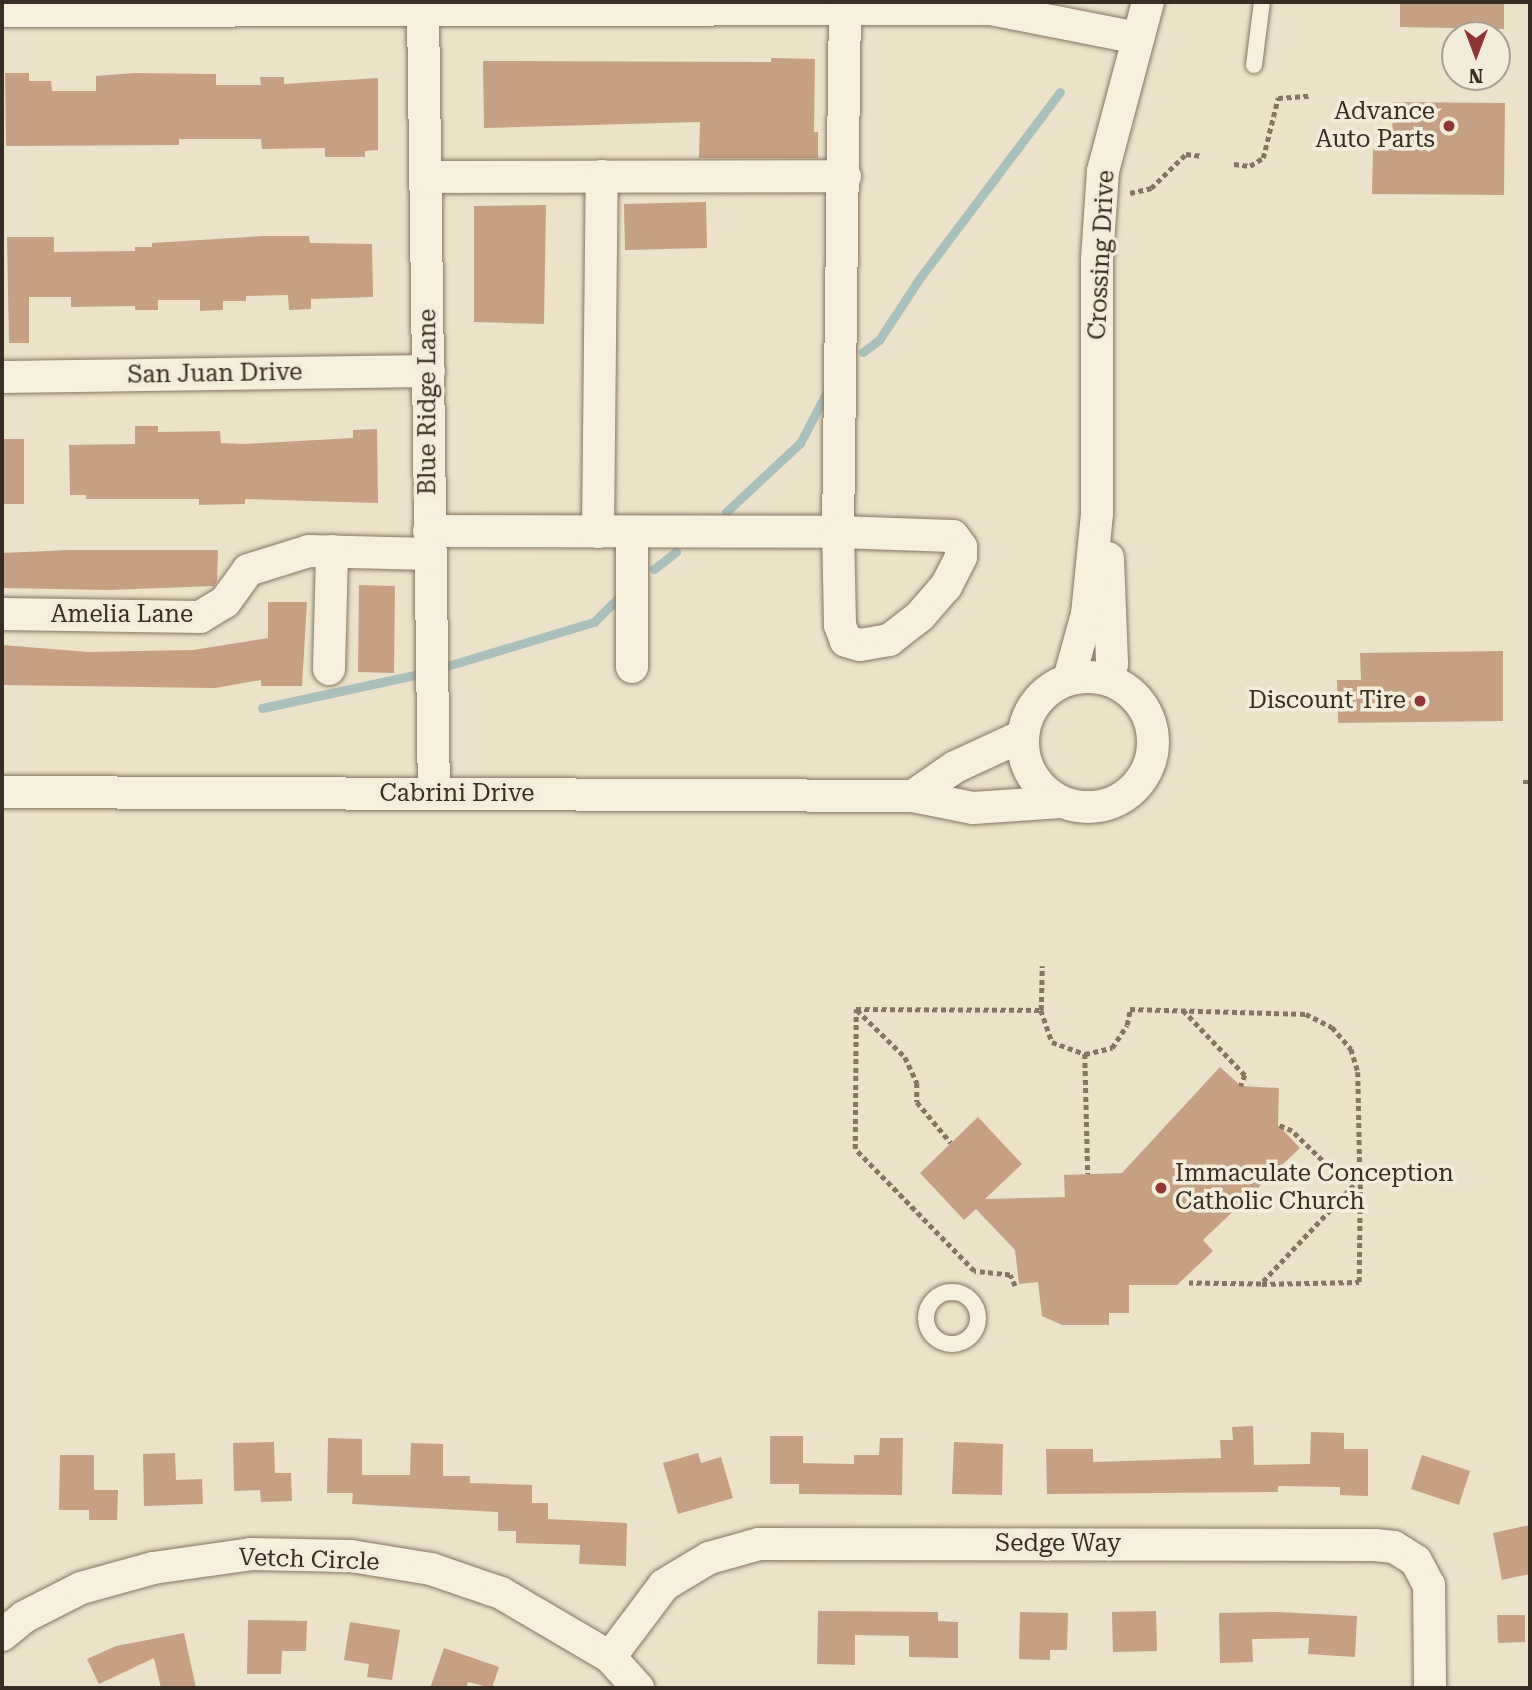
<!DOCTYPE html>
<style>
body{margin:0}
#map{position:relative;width:1532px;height:1690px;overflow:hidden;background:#ebe2c9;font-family:"Roboto Serif",serif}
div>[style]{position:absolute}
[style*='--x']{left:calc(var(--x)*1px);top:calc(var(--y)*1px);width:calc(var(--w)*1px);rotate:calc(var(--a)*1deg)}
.stream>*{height:9px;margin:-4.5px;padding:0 4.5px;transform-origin:4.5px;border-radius:4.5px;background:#aac0ba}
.building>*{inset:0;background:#c5a083}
.path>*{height:4.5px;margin-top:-2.25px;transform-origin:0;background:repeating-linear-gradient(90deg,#867560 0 5px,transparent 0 8.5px)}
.roads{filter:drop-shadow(0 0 2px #867560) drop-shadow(0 0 2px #867560)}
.service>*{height:16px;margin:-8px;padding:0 8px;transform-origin:8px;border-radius:8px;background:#f6efdc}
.service>.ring{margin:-8px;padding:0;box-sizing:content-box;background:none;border:16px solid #f6efdc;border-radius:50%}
.minor>*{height:32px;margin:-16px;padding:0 16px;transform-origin:16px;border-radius:16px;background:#f6efdc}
.minor>.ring{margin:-16px;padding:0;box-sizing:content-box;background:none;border:32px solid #f6efdc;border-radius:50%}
.dots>*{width:19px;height:19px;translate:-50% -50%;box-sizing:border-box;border:4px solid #f3ecd8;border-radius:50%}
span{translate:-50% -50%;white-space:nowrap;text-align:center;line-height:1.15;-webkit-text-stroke:7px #f3ecd8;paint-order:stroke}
.poi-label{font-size:24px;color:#382d22}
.right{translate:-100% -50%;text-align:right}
.left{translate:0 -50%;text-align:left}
.street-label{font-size:24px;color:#382d22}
.frame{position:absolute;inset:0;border:4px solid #382d22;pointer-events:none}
.north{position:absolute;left:1441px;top:21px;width:70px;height:70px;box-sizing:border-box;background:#f3ecd8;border:2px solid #a8a08f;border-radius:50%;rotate:180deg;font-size:19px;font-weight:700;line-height:28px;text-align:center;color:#382d22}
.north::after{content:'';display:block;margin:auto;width:24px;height:32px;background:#8f3735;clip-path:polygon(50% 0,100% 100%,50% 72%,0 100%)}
</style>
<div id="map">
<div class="stream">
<i style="--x:863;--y:352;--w:20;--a:-37"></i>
<i style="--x:879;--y:340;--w:73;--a:-56.7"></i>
<i style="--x:919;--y:279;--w:234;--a:-53"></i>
<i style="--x:726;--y:512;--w:101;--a:-43"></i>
<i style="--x:800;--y:443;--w:62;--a:-62.2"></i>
<i style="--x:654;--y:569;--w:28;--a:-38"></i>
<i style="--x:447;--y:666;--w:153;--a:-16.7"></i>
<i style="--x:594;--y:622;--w:38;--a:-45"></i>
<i style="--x:262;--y:708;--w:161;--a:-12.2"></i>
</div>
<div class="building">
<i style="clip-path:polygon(1400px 2px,1504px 2px,1504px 29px,1400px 27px)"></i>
<i style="clip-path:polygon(771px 58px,815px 59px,814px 132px,818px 132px,818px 158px,699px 158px,700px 122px,484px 128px,483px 61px,771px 62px)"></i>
<i style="clip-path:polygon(5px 73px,29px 73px,29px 81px,51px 81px,52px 91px,96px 91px,96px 76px,134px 73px,216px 74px,216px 85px,261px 85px,260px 77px,284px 77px,284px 84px,378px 78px,378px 150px,365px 151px,365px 157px,325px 157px,325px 148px,262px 149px,261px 139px,179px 139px,179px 145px,6px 146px)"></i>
<i style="clip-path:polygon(1393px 102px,1505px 103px,1504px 195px,1372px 194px,1373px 149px,1392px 149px)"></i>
<i style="clip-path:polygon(706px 202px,707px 248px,625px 250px,624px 204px)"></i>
<i style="clip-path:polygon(546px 205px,544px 324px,474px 322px,474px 206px)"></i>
<i style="clip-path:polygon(263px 236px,309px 236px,310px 243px,372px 244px,373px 297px,311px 299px,311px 309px,289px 310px,288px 295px,246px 296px,246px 301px,223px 301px,223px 310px,200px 311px,200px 300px,158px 300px,158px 310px,135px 310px,135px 306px,71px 307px,71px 297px,29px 297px,29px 343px,9px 343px,7px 237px,54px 237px,54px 252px,135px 251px,135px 247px,152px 247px,152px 243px)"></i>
<i style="clip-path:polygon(135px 426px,158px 426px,158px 432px,220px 431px,221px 443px,244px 444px,353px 438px,353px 430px,377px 429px,378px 503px,245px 499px,245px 504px,199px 505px,199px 499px,86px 499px,86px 495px,70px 495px,69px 445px,135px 444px)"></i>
<i style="clip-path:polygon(2px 439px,24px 439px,24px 504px,2px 504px)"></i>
<i style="clip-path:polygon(70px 550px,218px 550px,217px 581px,214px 586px,109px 590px,2px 588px,2px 553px)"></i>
<i style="clip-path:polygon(359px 585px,395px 586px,394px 673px,358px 672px)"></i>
<i style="clip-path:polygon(268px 602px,307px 602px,302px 686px,261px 686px,261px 680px,215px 688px,2px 685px,2px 645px,88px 652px,193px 650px,268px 638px)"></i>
<i style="clip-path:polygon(1503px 651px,1503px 721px,1338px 723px,1337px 680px,1361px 680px,1360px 653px)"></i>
<i style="clip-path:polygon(1220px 1067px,1241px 1086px,1279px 1088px,1278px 1125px,1300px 1148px,1203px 1240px,1213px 1251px,1177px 1285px,1129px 1285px,1129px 1313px,1109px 1313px,1109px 1325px,1062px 1325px,1042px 1316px,1038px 1282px,1019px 1284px,1015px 1250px,976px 1209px,964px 1220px,920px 1173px,978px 1117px,1022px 1164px,985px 1199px,1065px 1197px,1064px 1175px,1122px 1173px)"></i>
<i style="clip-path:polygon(1253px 1426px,1254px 1465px,1310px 1464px,1311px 1432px,1344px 1433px,1344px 1449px,1368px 1449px,1368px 1496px,1340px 1495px,1340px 1487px,1278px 1486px,1278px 1492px,1047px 1494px,1046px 1449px,1093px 1449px,1093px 1462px,1221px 1458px,1220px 1440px,1233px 1440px,1232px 1427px)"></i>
<i style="clip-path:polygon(770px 1436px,803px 1436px,803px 1463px,854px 1464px,854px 1455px,879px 1455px,880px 1438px,903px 1438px,902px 1495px,799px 1494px,799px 1484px,770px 1484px)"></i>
<i style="clip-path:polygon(328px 1438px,362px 1439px,362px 1475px,410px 1475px,411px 1443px,443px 1444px,443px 1476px,470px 1476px,470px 1483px,532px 1485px,532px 1503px,548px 1503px,548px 1519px,627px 1523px,626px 1566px,579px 1564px,580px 1545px,516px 1543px,516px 1531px,498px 1531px,498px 1512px,352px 1504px,353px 1493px,327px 1493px)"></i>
<i style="clip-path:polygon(274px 1442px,275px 1473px,291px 1473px,292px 1501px,261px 1502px,260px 1490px,234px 1491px,233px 1443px)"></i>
<i style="clip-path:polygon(954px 1442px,1003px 1444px,1002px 1495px,952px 1494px)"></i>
<i style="clip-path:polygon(175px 1453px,176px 1480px,202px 1479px,203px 1504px,144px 1506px,143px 1454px)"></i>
<i style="clip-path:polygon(698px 1453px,701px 1463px,721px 1457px,733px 1498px,678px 1514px,663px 1463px)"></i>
<i style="clip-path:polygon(60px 1455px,94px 1455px,94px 1490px,118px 1490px,117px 1520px,89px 1520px,89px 1510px,59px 1510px)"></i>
<i style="clip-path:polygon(1422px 1455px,1470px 1471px,1459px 1505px,1411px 1489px)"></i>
<i style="clip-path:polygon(1530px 1525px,1530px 1574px,1502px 1580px,1493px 1533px)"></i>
<i style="clip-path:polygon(818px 1611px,938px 1612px,938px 1621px,958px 1622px,958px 1658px,909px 1657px,909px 1636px,855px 1635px,855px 1665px,817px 1664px)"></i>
<i style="clip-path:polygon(1156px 1611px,1157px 1651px,1113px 1652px,1112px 1612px)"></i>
<i style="clip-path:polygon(1020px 1612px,1068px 1613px,1067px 1650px,1050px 1650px,1050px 1660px,1019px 1659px)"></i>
<i style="clip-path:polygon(1278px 1612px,1357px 1616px,1355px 1657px,1308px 1654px,1309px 1638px,1252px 1639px,1253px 1662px,1220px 1663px,1219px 1613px)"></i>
<i style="clip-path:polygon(1497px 1615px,1525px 1615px,1525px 1642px,1498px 1643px)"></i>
<i style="clip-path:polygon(248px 1620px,307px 1621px,306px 1651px,282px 1651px,281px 1674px,247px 1674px)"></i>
<i style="clip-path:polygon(350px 1622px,400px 1630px,392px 1680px,367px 1677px,369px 1664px,344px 1660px)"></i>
<i style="clip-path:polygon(184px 1633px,196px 1688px,161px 1688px,154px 1658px,99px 1684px,87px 1659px,116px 1646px)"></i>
<i style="clip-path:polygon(444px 1648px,499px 1667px,492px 1688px,468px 1682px,466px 1688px,430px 1688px)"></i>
</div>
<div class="path">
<i style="--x:1234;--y:164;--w:16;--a:7"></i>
<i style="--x:1250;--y:166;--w:15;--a:-32"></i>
<i style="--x:1263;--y:158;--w:62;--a:-76"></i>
<i style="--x:1278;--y:98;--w:31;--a:-4"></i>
<i style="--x:1130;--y:193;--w:22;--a:-13"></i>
<i style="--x:1151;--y:188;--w:49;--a:-44.2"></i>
<i style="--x:1186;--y:154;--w:17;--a:7"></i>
<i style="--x:1523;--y:782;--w:7;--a:0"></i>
<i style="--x:857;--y:1010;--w:67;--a:44.4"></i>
<i style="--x:905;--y:1057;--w:29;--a:65"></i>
<i style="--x:917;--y:1083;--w:19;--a:90"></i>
<i style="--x:917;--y:1102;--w:53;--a:50.3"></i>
<i style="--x:1041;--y:1010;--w:44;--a:-88.7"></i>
<i style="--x:1183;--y:1010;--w:90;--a:46.4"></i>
<i style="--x:1245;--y:1075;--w:12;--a:110"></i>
<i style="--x:1085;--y:1054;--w:120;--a:88.6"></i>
<i style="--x:1262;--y:1284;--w:97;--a:-1.2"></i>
<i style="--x:1359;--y:1282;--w:103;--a:-89.4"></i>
<i style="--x:1360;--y:1179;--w:20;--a:-177"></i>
<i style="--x:1340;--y:1178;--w:67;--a:-135.6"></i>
<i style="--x:1292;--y:1131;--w:15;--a:-157"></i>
<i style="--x:1015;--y:1286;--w:12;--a:-114"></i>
<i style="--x:1010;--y:1275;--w:36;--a:-174"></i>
<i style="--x:974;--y:1271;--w:170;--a:-134.3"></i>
<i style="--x:855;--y:1149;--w:140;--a:-89.6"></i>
<i style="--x:856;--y:1009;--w:185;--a:0.3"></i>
<i style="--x:1041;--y:1010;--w:34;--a:71"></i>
<i style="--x:1052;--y:1042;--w:35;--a:20"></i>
<i style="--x:1085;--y:1054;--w:28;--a:-13"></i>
<i style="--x:1112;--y:1048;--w:27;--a:-57"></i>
<i style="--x:1127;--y:1025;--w:16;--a:-79"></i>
<i style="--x:1130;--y:1009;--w:176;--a:1.6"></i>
<i style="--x:1306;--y:1014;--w:29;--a:27"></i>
<i style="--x:1332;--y:1027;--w:29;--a:49"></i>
<i style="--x:1351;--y:1049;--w:24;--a:73"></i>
<i style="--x:1358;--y:1072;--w:107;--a:88.9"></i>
<i style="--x:1360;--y:1179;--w:144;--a:133.3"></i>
<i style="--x:1261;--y:1284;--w:72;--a:-179.2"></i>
</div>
<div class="roads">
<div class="service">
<i style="--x:1254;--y:65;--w:64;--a:-82.8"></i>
<i class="ring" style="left:926px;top:1292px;width:36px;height:36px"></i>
</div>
<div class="minor">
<i style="--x:423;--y:10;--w:784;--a:89.2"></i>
<i style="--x:2;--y:11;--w:988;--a:-0.12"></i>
<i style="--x:990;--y:9;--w:151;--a:11.1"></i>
<i style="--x:426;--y:177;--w:419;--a:-0.1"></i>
<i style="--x:2;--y:377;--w:427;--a:-0.8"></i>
<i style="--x:429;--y:531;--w:409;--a:0.1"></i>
<i style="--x:838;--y:532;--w:525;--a:-89.24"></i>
<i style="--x:598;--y:532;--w:356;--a:-89.4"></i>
<i style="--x:632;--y:532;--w:135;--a:90"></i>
<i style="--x:838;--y:532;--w:115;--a:2"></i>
<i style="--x:953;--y:536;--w:14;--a:54"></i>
<i style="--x:961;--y:547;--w:10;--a:90"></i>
<i style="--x:961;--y:557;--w:33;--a:117"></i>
<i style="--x:946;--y:586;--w:40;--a:131"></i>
<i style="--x:920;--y:616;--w:39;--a:142"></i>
<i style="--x:889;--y:640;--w:29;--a:170"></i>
<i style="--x:860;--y:645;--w:15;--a:-164"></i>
<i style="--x:846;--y:641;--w:17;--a:-111"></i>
<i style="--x:840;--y:625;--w:93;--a:-91.2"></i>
<i style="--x:1108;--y:558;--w:106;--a:87.8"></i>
<i style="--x:1112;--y:664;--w:16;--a:101"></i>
<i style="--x:2;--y:614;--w:198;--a:0.9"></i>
<i style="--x:200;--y:617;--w:29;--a:-31"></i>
<i style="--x:225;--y:602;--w:39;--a:-54"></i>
<i style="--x:248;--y:570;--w:64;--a:-17.3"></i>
<i style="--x:309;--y:551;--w:120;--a:1.4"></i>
<i style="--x:329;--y:669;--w:118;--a:-88.5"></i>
<i class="ring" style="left:1023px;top:677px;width:98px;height:98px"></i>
<i style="--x:1069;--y:679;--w:67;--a:-74.5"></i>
<i style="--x:1087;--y:614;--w:101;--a:-84.3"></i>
<i style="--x:1097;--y:513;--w:254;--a:-90"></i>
<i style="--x:1097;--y:259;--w:88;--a:-86.1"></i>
<i style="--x:1103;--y:171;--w:175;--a:-75.1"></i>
<i style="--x:2;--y:792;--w:911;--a:0.25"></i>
<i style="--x:913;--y:796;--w:61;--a:11.3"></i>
<i style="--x:973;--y:808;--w:88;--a:-3.9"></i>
<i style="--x:913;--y:796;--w:51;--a:-34.6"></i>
<i style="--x:955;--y:767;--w:74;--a:-24.8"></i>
<i style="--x:2;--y:1635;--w:28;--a:-39"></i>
<i style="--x:24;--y:1617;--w:64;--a:-27"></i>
<i style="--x:81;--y:1588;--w:75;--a:-15.5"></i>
<i style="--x:153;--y:1568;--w:99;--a:-8.1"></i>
<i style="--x:251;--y:1554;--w:100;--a:1.1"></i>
<i style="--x:351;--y:1556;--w:81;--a:9.2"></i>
<i style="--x:431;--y:1569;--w:74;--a:18.9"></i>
<i style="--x:501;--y:1593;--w:126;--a:30.4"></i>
<i style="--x:610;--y:1657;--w:42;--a:47.9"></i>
<i style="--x:610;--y:1657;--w:90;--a:-53.1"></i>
<i style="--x:664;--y:1585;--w:52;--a:-31"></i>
<i style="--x:709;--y:1558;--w:52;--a:-15.6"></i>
<i style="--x:759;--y:1544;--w:616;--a:0.09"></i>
<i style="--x:1375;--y:1545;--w:19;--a:6"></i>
<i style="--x:1394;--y:1547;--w:26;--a:32"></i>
<i style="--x:1416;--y:1561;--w:27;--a:62"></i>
<i style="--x:1429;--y:1585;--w:103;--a:89.4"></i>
</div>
</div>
<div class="dots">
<i style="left:1449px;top:126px;background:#8f3735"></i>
<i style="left:1420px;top:701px;background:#8f3735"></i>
<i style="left:1161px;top:1188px;background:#8f3735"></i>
</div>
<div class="poi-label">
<span class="right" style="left:1435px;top:126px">Advance<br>Auto Parts</span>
<span class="right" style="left:1406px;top:701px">Discount Tire</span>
<span class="left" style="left:1175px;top:1188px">Immaculate Conception<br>Catholic Church</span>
</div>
<div class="street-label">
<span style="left:1102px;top:255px;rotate:-87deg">Crossing Drive</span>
<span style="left:215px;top:374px;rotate:-1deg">San Juan Drive</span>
<span style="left:428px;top:402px;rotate:-90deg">Blue Ridge Lane</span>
<span style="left:122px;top:615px">Amelia Lane</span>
<span style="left:457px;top:794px">Cabrini Drive</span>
<span style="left:1058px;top:1544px">Sedge Way</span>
<span style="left:309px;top:1560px;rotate:2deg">Vetch Circle</span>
</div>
<div class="frame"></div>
<div class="north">N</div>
</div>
